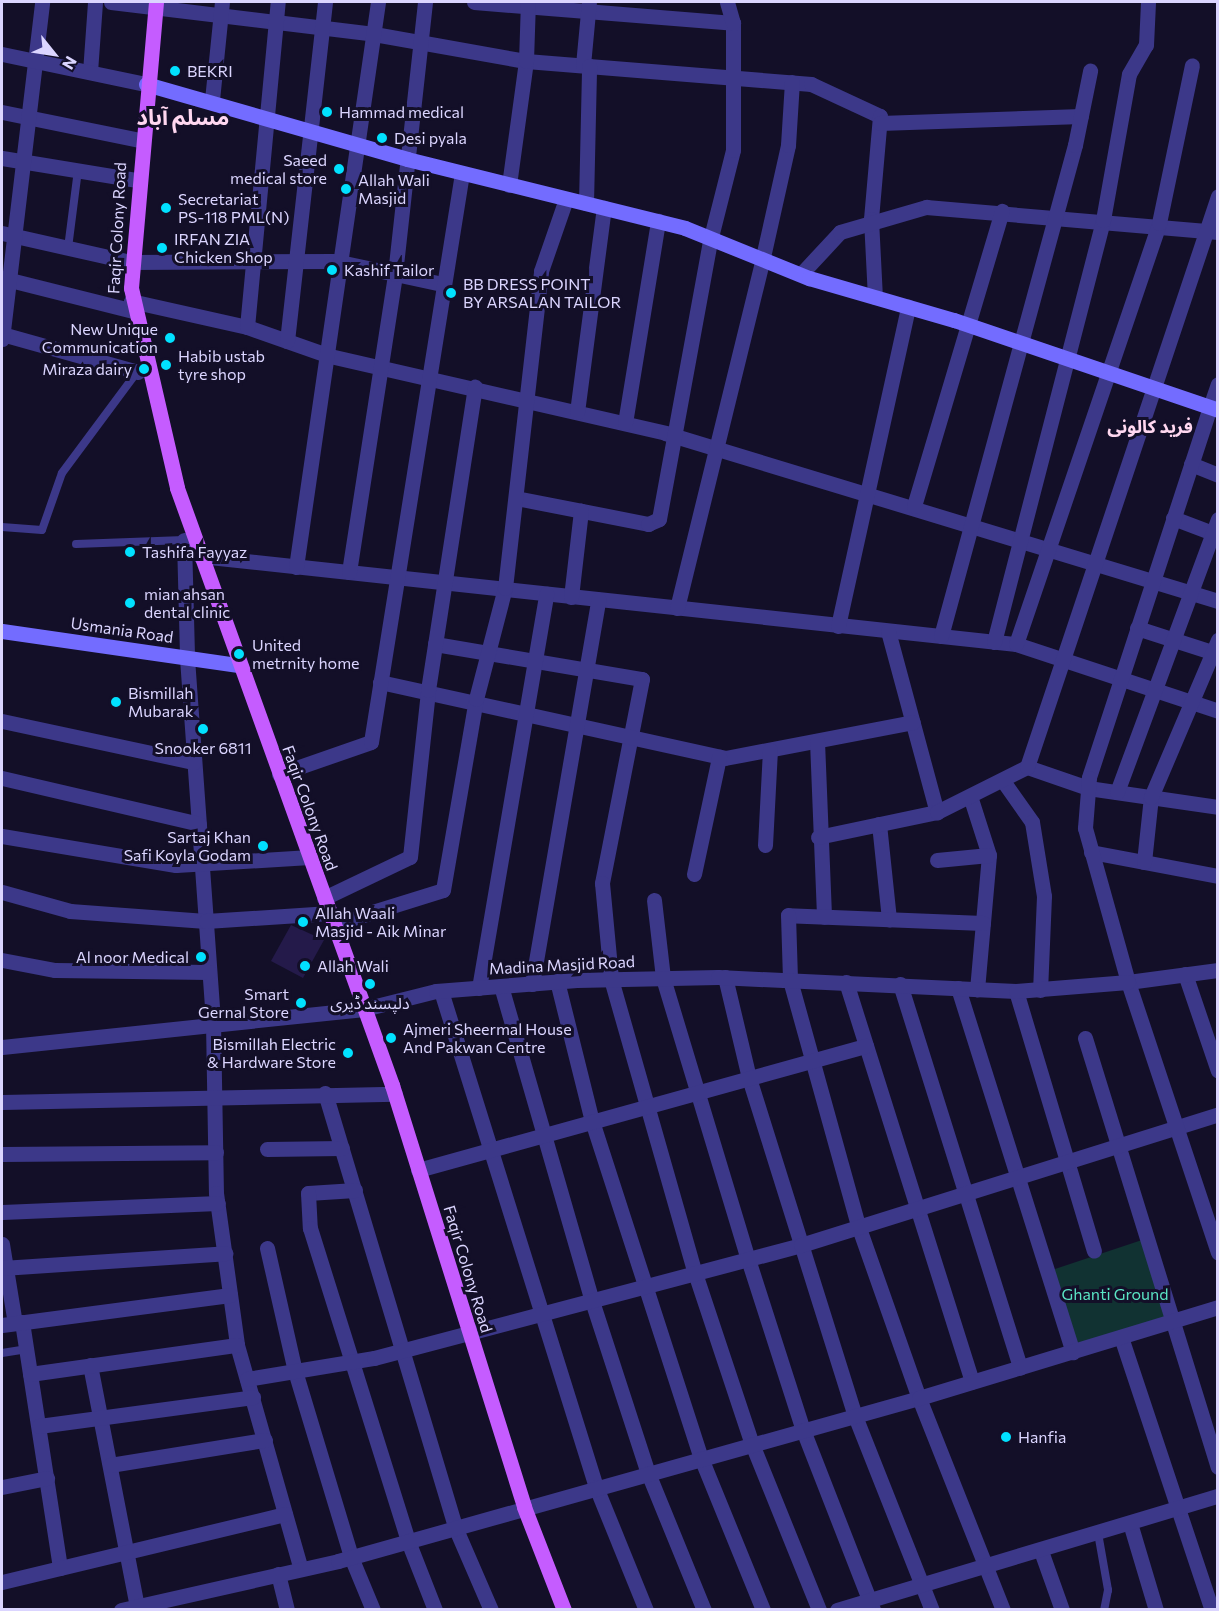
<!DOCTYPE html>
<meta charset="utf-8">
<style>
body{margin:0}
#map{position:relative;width:1219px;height:1611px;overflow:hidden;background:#130f28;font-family:Commissioner,"Noto Sans Arabic",sans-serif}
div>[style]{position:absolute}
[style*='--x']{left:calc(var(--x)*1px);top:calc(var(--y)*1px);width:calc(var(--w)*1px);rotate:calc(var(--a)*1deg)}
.green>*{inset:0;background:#113232}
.building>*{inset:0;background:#241a4a}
.service>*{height:8px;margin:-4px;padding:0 4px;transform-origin:4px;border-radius:4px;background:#3c3889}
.minor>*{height:15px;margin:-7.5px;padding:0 7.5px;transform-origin:7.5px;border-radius:7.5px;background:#3c3889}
.tertiary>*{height:15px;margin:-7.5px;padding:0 7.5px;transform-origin:7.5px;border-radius:7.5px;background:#3c3889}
.secondary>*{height:15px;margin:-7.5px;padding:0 7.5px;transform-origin:7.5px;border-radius:7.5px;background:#736cff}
.primary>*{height:15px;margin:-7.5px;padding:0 7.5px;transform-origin:7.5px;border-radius:7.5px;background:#c55cff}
.dots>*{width:16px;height:16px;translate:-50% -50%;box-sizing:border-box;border:3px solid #130f28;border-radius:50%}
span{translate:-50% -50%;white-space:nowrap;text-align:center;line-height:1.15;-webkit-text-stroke:6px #130f28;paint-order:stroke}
.poi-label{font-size:16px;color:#dbd5ff}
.left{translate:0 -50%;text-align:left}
.right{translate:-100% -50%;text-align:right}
.street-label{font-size:16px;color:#dbd5ff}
.park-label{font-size:16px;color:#5be5c5}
.neighbourhood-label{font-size:18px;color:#ffd7f0;font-weight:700}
.district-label{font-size:22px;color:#ffd7f0;font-weight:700}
.frame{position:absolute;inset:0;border:3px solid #dbd5ff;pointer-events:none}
.north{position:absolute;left:24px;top:24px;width:60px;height:60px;-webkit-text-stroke:4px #130f28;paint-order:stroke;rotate:120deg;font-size:16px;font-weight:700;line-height:24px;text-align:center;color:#dbd5ff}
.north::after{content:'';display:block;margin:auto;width:21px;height:27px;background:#dbd5ff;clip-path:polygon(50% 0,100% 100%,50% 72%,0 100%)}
</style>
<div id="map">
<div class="green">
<i style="clip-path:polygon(1148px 1238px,1174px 1321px,1073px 1352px,1046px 1272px)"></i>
</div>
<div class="building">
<i style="clip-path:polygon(291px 925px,324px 940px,303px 978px,271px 961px)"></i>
</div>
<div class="service">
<i style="--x:68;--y:248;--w:79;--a:-82.7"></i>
<i style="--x:2;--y:527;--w:40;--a:4.3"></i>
<i style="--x:42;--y:530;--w:60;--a:-70.7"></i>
<i style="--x:62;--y:473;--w:126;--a:-53.4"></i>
<i style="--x:76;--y:544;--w:108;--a:-2.1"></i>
<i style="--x:2;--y:1353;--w:24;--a:-9"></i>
<i style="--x:1098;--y:1533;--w:58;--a:80"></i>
<i style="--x:1108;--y:1590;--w:20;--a:101"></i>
</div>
<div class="minor">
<i style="--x:111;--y:2;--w:265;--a:6.9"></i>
<i style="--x:374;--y:34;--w:154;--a:10.1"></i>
<i style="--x:526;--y:61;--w:286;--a:4.6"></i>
<i style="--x:811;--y:84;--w:76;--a:24.9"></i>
<i style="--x:880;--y:116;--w:103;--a:95"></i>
<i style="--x:871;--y:219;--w:78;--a:87.1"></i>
<i style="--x:474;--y:2;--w:260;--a:4.6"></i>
<i style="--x:583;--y:65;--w:63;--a:-84.6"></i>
<i style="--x:90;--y:72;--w:70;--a:-85.9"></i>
<i style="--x:212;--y:100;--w:99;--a:-84.2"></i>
<i style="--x:2;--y:112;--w:141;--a:11.5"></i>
<i style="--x:880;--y:123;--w:201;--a:-2"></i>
<i style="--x:2;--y:158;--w:137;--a:9.3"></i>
<i style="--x:509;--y:185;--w:125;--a:-82.2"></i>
<i style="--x:526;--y:61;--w:59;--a:-88.1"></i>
<i style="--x:586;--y:203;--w:137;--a:-88.7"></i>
<i style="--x:2;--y:233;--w:132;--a:12.7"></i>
<i style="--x:131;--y:262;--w:204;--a:-0.3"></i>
<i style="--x:335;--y:261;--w:109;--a:12.1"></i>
<i style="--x:801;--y:274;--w:57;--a:-47.1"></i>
<i style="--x:840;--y:232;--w:90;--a:-16.2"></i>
<i style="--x:926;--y:207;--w:293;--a:4.9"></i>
<i style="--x:2;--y:278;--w:135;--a:14.1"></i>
<i style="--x:131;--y:301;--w:119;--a:12.6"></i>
<i style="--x:247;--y:327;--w:88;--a:19.3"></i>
<i style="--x:330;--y:356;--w:344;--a:12.9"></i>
<i style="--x:665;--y:433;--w:578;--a:16.9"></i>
<i style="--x:247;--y:327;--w:326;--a:-84.6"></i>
<i style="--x:2;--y:334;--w:141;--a:15.6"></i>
<i style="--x:2;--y:339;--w:339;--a:-83.2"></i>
<i style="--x:287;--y:341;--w:341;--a:-83.6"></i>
<i style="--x:1210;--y:407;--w:24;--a:-71"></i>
<i style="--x:577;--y:412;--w:206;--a:-82.5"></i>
<i style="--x:625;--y:423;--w:205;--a:-80.7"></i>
<i style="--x:1191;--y:464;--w:29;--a:22"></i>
<i style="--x:516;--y:498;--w:135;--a:11.1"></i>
<i style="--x:648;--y:524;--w:12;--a:-24"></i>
<i style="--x:659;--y:519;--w:287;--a:-79.6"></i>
<i style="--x:711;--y:237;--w:90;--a:-75.8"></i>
<i style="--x:733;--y:150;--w:127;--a:-90"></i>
<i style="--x:733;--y:23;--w:22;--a:-106"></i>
<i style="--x:914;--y:506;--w:308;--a:-73.4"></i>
<i style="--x:1173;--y:518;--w:48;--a:20.7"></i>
<i style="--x:184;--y:540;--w:118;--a:88.5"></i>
<i style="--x:187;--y:658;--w:366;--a:85.9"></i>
<i style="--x:213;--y:1023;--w:170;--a:89"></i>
<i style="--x:216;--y:1193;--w:153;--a:82.1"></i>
<i style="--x:237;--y:1345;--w:233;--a:74.1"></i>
<i style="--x:200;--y:556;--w:821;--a:6.16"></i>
<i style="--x:1016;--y:644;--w:213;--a:18.3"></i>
<i style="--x:296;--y:567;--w:571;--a:-81.74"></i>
<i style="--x:349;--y:572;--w:302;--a:-81.2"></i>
<i style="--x:395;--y:274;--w:274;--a:-83.7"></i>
<i style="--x:571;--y:597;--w:87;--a:-83.4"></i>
<i style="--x:677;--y:608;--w:361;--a:-76.2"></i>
<i style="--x:763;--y:257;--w:115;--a:-77.4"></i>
<i style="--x:788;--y:145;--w:63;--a:-86.4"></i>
<i style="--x:838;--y:626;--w:327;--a:-77.6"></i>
<i style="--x:1137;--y:628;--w:85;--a:17.8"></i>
<i style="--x:888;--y:631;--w:188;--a:74.9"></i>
<i style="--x:941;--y:636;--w:509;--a:-74.74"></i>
<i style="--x:1075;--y:145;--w:76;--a:-78.5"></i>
<i style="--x:994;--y:642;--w:436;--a:-75.5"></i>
<i style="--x:1103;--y:220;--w:148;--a:-79.9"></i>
<i style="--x:1129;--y:74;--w:34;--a:-60"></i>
<i style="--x:1146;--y:45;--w:43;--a:-87.3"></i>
<i style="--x:435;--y:644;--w:210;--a:9.6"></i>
<i style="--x:642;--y:679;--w:208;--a:101.1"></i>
<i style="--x:602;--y:883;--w:96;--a:84.6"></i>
<i style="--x:611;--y:979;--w:306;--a:74.1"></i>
<i style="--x:695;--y:1273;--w:180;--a:71.6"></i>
<i style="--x:752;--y:1444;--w:179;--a:68"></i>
<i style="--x:1016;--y:644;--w:445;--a:-71.2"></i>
<i style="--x:1159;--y:223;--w:161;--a:-78.2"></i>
<i style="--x:380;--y:682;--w:353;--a:12.4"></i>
<i style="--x:725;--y:758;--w:191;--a:-10.8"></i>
<i style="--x:2;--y:721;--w:196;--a:12.1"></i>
<i style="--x:817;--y:741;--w:176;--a:87.7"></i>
<i style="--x:1027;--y:767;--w:65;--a:19"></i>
<i style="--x:1088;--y:788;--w:131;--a:8.3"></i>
<i style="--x:279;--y:774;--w:97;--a:-19.2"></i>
<i style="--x:371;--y:742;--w:576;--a:-80.91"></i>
<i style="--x:2;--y:778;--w:202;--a:13.1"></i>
<i style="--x:1003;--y:781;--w:50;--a:54.7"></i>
<i style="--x:1032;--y:822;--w:75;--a:80.8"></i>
<i style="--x:1044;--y:896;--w:94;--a:92.4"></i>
<i style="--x:1117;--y:792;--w:291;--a:-69.7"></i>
<i style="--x:971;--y:799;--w:59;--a:72.2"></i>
<i style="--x:989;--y:855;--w:135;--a:95.1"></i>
<i style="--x:879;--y:824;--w:96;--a:84"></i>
<i style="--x:2;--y:836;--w:176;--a:9.5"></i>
<i style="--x:176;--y:865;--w:134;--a:-3.4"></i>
<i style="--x:818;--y:837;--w:122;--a:-11.9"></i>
<i style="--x:937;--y:812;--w:101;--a:-26.6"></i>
<i style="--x:1027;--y:767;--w:602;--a:-71.5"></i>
<i style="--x:765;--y:845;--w:95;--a:-87"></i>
<i style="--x:1091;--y:852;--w:129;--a:10.7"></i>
<i style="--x:937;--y:860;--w:52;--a:-5.5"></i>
<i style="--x:1144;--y:862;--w:65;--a:-83.9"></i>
<i style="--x:1151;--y:797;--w:171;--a:-66.9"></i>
<i style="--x:694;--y:874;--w:120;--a:-77.9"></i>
<i style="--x:2;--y:892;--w:71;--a:15.6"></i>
<i style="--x:70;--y:911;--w:136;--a:4.2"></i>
<i style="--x:206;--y:921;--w:124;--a:-3.7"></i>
<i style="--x:324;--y:898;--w:95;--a:-25.5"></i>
<i style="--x:410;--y:857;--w:168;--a:-83.8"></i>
<i style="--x:428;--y:690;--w:307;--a:-81.2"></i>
<i style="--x:654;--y:900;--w:79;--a:83.4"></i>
<i style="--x:663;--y:978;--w:294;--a:73.2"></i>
<i style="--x:748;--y:1259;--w:180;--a:72.2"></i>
<i style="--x:803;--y:1430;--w:193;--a:68.7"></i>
<i style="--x:983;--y:923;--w:195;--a:-177.7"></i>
<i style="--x:788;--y:915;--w:65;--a:88.2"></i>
<i style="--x:790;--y:980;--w:257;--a:74.5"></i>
<i style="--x:859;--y:1228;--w:180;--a:70.6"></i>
<i style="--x:919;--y:1398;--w:228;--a:68.4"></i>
<i style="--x:334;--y:924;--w:114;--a:-17.3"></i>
<i style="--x:443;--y:890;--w:194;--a:-80.2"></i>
<i style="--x:476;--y:699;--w:115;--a:-75.4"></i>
<i style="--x:505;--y:588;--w:319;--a:-83.5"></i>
<i style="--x:541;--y:271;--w:76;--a:-70.9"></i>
<i style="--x:2;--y:960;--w:54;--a:10.7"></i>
<i style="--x:55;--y:970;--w:154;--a:0.7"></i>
<i style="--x:1185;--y:974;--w:102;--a:71.2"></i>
<i style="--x:725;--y:977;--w:104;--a:76.6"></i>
<i style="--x:749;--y:1078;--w:354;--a:72.6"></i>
<i style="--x:855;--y:1416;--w:209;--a:68.4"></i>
<i style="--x:557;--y:981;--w:144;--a:76"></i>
<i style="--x:592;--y:1121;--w:354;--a:72.1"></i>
<i style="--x:701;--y:1458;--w:164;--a:67.8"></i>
<i style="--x:846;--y:982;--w:419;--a:72.5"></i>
<i style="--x:1128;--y:982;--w:91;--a:-7.6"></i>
<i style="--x:532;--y:984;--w:390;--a:-80.2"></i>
<i style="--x:900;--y:984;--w:402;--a:72.6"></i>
<i style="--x:501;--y:986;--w:328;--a:73.9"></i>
<i style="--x:592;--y:1301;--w:181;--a:72"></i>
<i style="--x:648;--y:1473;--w:148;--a:67.8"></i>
<i style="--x:479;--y:988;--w:400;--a:-80.3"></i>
<i style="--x:958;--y:988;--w:382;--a:72.5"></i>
<i style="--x:441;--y:991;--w:520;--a:72.65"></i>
<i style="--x:596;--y:1487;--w:133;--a:67.9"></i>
<i style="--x:1016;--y:991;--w:271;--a:73.3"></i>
<i style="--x:1085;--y:1038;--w:449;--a:72.8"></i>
<i style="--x:325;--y:1093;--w:453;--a:73.3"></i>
<i style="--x:455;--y:1527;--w:90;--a:66.6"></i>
<i style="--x:2;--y:1102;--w:393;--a:-1.2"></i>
<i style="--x:267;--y:1149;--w:75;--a:-0.8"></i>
<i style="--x:2;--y:1154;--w:214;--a:-0.5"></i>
<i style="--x:418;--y:1170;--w:465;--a:-15.5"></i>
<i style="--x:355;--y:1190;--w:47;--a:176.3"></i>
<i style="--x:308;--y:1193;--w:35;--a:87"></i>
<i style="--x:310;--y:1228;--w:328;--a:72.6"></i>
<i style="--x:408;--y:1541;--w:74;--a:68.6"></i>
<i style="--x:2;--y:1212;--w:216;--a:-2.4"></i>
<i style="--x:2;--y:1244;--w:80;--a:80.7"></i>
<i style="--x:267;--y:1248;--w:126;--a:77.2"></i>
<i style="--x:295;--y:1371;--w:194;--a:73.2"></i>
<i style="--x:351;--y:1557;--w:57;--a:67.5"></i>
<i style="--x:2;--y:1268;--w:224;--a:-3.8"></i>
<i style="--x:22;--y:1322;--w:249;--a:81.2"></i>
<i style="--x:2;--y:1325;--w:230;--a:-7.5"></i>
<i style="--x:1121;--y:1337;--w:288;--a:71.6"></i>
<i style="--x:90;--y:1365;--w:246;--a:79"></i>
<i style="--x:30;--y:1374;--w:209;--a:-8"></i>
<i style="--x:247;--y:1379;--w:129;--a:-9.4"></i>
<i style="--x:374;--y:1358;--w:442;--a:-14.8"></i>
<i style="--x:801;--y:1245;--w:437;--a:-17.4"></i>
<i style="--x:39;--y:1426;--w:216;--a:-7.7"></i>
<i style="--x:110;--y:1465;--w:157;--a:-9.2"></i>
<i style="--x:2;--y:1487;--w:46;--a:-11.3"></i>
<i style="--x:1130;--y:1523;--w:91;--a:73.4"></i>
<i style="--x:1041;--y:1551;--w:63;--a:70.4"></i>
<i style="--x:278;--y:1574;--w:37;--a:76"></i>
<i style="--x:2;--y:1582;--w:291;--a:-13.5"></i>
<i style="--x:121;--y:1610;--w:222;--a:-12.7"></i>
<i style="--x:338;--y:1561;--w:603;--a:-15.67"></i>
<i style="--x:919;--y:1398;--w:313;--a:-16.9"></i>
<i style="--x:837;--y:1610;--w:398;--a:-16.7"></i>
</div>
<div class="tertiary">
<i style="--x:2;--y:54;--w:147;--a:11.8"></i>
<i style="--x:1210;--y:407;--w:390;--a:108.1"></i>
<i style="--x:1089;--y:778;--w:50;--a:94.6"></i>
<i style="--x:1085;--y:828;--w:160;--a:74.4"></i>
<i style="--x:1128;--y:982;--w:285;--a:71.6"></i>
<i style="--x:2;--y:1047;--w:364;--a:-6"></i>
<i style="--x:364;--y:1009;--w:74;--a:-14"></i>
<i style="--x:436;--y:991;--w:141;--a:-4.5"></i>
<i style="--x:577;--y:980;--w:141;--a:-1.2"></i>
<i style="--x:718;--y:977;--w:298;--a:2.7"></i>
<i style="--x:1016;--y:991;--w:112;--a:-4.6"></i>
</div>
<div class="secondary">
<i style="--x:146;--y:84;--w:272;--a:16"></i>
<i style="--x:407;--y:159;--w:286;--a:13.9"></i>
<i style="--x:685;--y:228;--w:134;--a:22"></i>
<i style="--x:809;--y:278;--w:151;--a:16.2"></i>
<i style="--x:954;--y:320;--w:279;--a:18.8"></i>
<i style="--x:2;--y:631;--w:237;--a:8.2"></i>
</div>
<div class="primary">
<i style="--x:156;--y:2;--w:287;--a:95"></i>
<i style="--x:131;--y:288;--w:205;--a:77"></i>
<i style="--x:177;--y:488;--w:635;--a:70.19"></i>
<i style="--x:392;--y:1085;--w:442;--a:72.6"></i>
<i style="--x:524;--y:1507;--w:110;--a:68.8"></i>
</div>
<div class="dots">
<i style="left:175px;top:71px;background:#01e1ff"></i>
<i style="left:327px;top:112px;background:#01e1ff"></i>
<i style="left:382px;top:138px;background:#01e1ff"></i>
<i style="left:339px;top:169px;background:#01e1ff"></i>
<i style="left:346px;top:189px;background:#01e1ff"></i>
<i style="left:166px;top:208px;background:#01e1ff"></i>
<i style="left:162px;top:248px;background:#01e1ff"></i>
<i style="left:332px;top:270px;background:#01e1ff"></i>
<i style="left:451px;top:293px;background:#01e1ff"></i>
<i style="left:170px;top:338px;background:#01e1ff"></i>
<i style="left:166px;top:365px;background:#01e1ff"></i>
<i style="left:144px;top:369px;background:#01e1ff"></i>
<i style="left:130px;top:552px;background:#01e1ff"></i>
<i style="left:130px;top:603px;background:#01e1ff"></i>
<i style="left:239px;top:654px;background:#01e1ff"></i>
<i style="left:116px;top:702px;background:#01e1ff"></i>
<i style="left:203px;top:729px;background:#01e1ff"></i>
<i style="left:263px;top:846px;background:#01e1ff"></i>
<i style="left:303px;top:922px;background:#01e1ff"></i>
<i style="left:201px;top:957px;background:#01e1ff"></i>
<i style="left:305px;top:966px;background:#01e1ff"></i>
<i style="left:370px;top:984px;background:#01e1ff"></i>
<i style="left:301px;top:1003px;background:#01e1ff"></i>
<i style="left:391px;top:1038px;background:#01e1ff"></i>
<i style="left:348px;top:1053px;background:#01e1ff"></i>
<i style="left:1006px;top:1437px;background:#01e1ff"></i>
</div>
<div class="poi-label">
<span class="left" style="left:187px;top:71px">BEKRI</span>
<span class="left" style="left:339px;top:112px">Hammad medical</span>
<span class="left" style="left:394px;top:138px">Desi pyala</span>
<span class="right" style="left:327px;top:169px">Saeed<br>medical store</span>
<span class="left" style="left:358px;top:189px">Allah Wali<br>Masjid</span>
<span class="left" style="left:178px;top:208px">Secretariat<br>PS-118 PML(N)</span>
<span class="left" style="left:174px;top:248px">IRFAN ZIA<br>Chicken Shop</span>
<span class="left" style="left:344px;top:270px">Kashif Tailor</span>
<span class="left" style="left:463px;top:293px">BB DRESS POINT<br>BY ARSALAN TAILOR</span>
<span class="right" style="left:158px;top:338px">New Unique<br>Communication</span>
<span class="left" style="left:178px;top:365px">Habib ustab<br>tyre shop</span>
<span class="right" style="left:132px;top:369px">Miraza dairy</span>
<span class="left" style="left:142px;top:552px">Tashifa Fayyaz</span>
<span class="left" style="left:144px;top:603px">mian ahsan<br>dental clinic</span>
<span class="left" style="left:252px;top:654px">United<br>metrnity home</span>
<span class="left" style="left:128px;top:702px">Bismillah<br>Mubarak</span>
<span style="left:203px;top:748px">Snooker 6811</span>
<span class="right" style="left:251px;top:846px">Sartaj Khan<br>Safi Koyla Godam</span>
<span class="left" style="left:315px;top:922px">Allah Waali<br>Masjid - Aik Minar</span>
<span class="right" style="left:189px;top:957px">Al noor Medical</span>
<span class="left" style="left:317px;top:966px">Allah Wali</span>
<span class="right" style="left:289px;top:1003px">Smart<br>Gernal Store</span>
<span style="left:370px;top:1003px">دلپسند ڈیری</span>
<span class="left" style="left:403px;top:1038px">Ajmeri Sheermal House<br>And Pakwan Centre</span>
<span class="right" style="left:336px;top:1053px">Bismillah Electric<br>&amp; Hardware Store</span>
<span class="left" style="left:1018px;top:1437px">Hanfia</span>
</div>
<div class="street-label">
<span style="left:117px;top:228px;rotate:-87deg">Faqir Colony Road</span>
<span style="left:122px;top:630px;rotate:8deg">Usmania Road</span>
<span style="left:310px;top:808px;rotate:70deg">Faqir Colony Road</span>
<span style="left:562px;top:965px;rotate:-3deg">Madina Masjid Road</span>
<span style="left:468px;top:1269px;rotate:73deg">Faqir Colony Road</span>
</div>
<div class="park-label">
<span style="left:1115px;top:1294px">Ghanti Ground</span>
</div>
<div class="neighbourhood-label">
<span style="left:1150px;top:426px">فرید کالونی</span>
</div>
<div class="district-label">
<span style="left:183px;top:117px">مسلم آباد</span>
</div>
<div class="frame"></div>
<div class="north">N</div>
</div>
